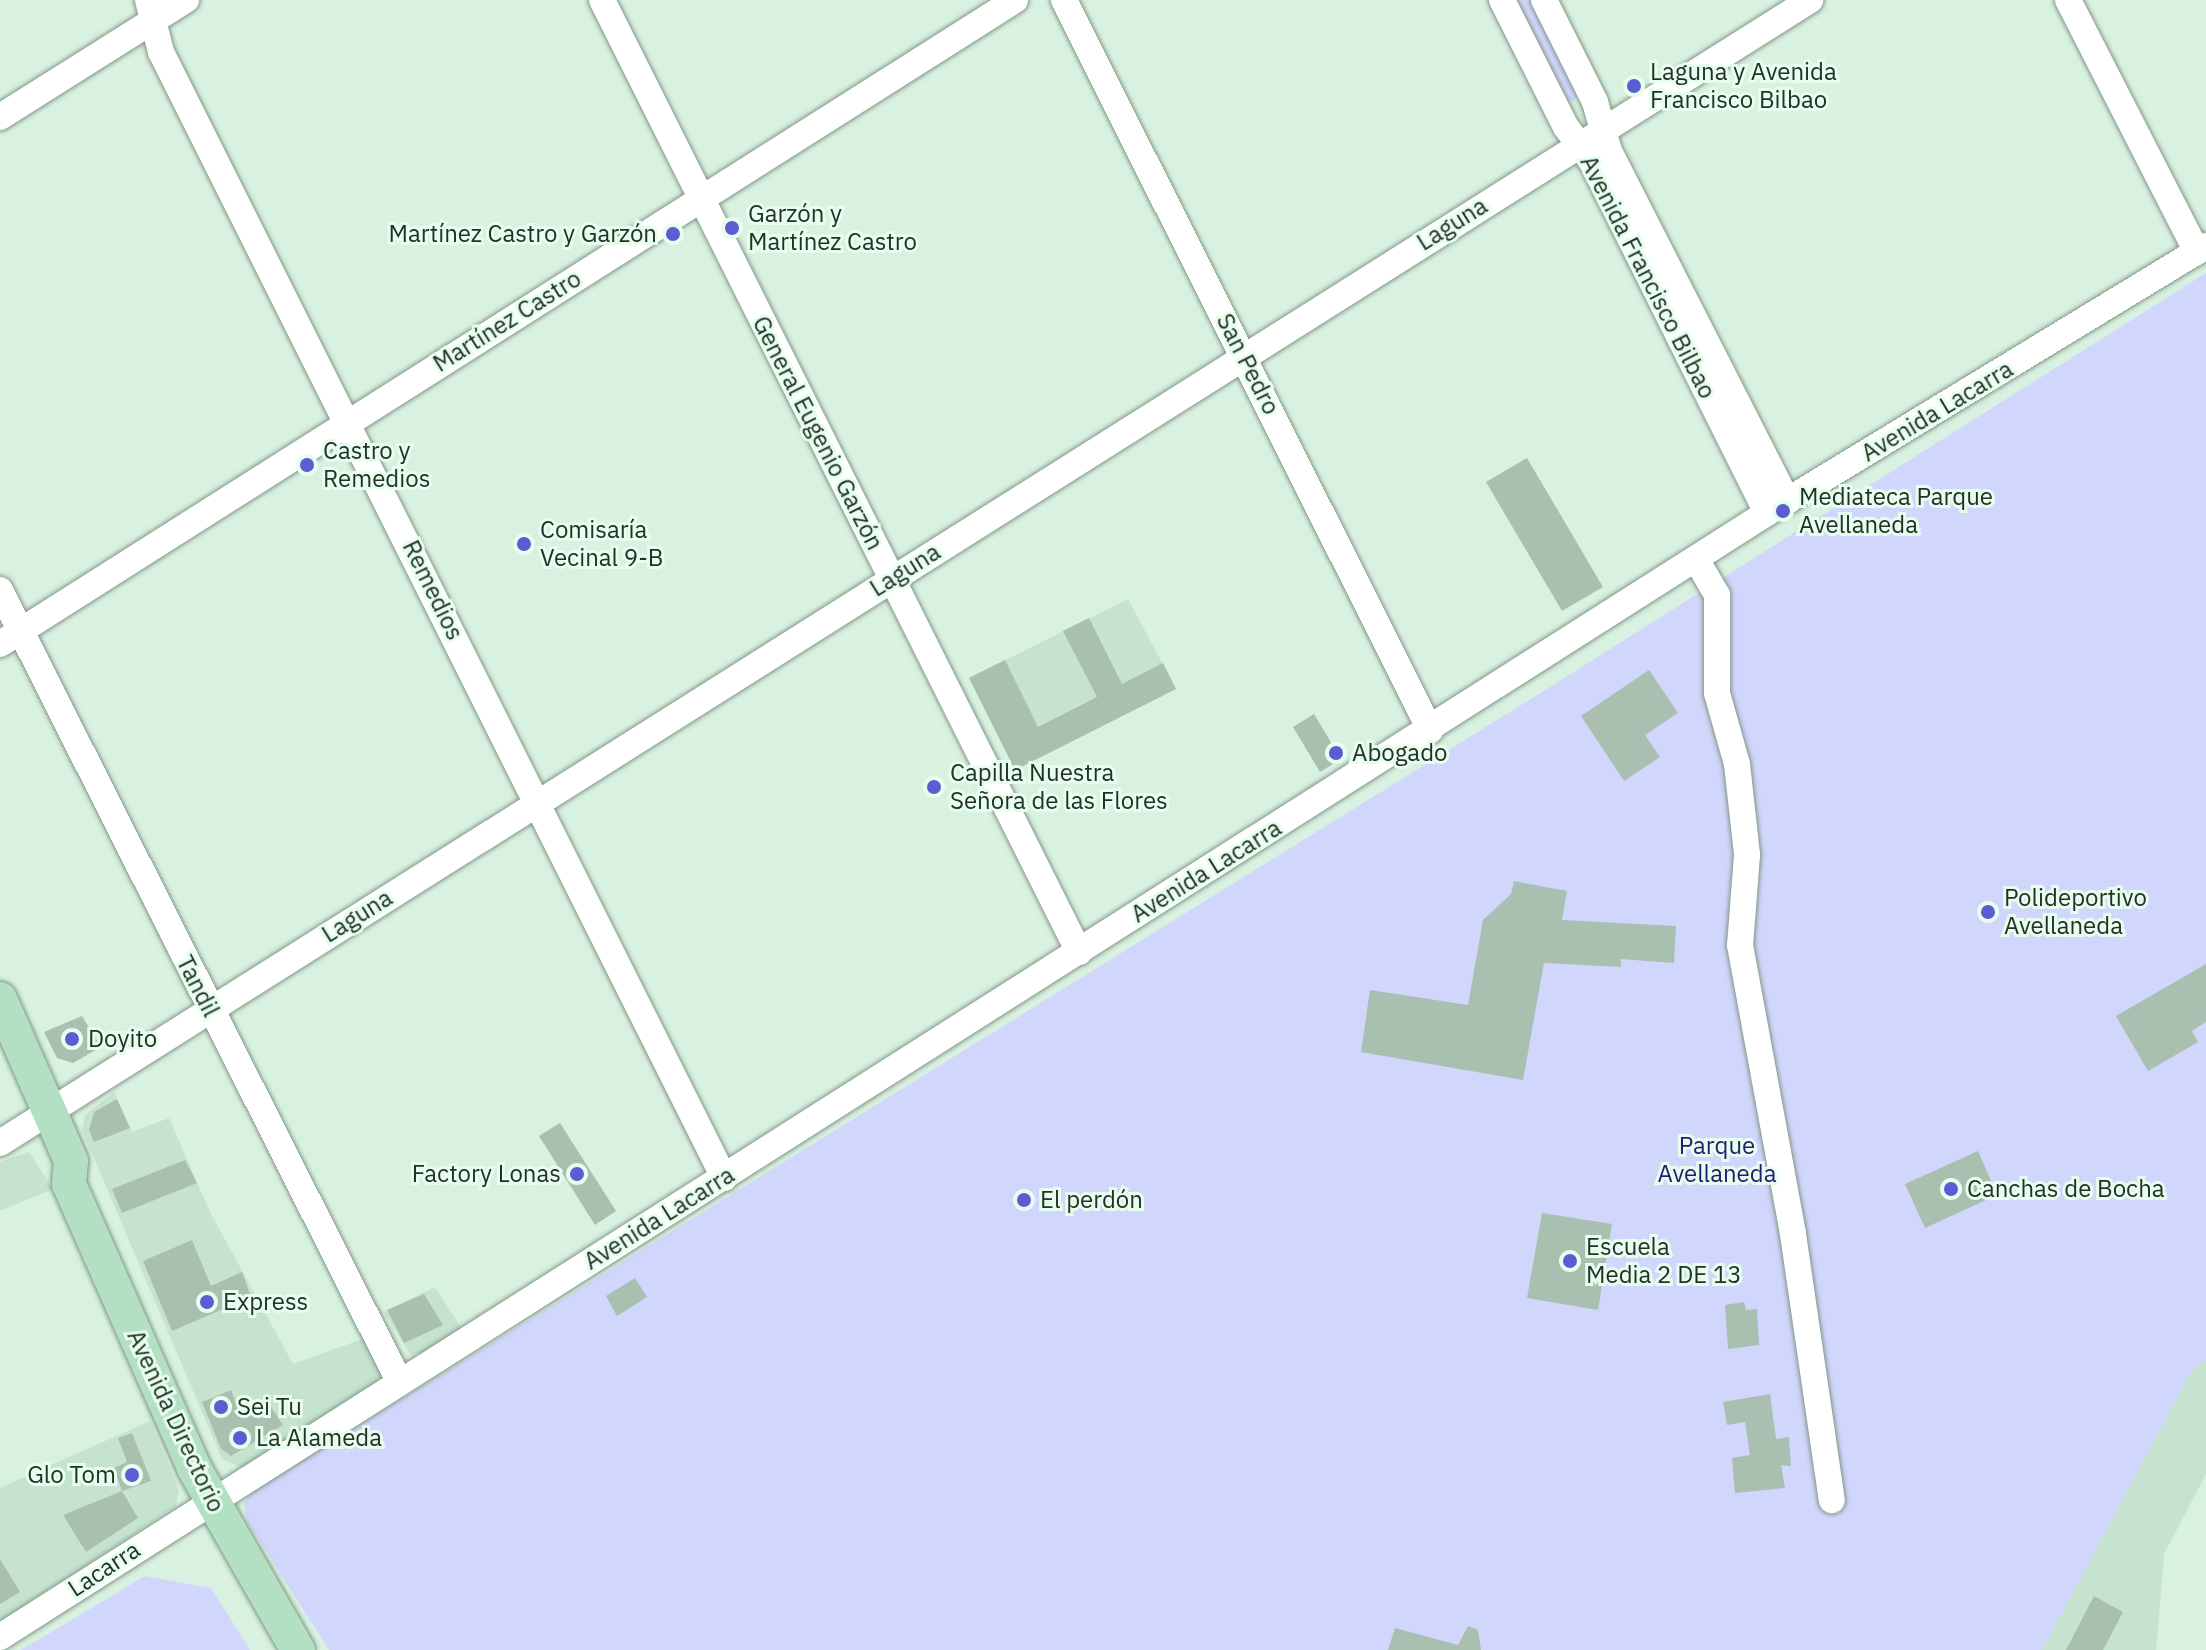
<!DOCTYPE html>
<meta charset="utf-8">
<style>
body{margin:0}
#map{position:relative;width:2206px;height:1650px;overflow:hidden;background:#d9f1e0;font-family:"IBM Plex Sans",sans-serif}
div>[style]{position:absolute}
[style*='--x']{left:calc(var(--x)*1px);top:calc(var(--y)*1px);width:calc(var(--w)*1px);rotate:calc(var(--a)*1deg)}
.built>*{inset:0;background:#c5e3cf}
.green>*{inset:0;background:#d0d6fc}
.building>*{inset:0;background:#a9bfaf}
.roads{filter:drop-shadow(0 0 2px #819788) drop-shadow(0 0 2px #819788)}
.minor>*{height:26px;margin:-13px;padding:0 13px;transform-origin:13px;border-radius:13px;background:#fff}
.major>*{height:34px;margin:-17px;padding:0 17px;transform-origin:17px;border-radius:17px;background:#b3dfc2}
.dots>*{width:22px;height:22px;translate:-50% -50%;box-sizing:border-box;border:4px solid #e6feed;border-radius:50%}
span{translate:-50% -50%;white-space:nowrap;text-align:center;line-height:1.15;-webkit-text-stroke:6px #e6feed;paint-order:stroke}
.poi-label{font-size:24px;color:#262f28}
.left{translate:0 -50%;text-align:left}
.right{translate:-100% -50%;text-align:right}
.street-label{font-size:24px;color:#262f28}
.park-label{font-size:24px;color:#251c72}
</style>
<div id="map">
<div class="built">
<i style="clip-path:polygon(1128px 599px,1176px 689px,1015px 770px,969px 678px)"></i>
<i style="clip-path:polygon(114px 1092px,132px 1132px,169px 1118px,210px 1212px,293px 1364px,368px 1337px,382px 1372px,373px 1387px,245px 1469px,222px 1459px,82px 1130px,85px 1115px)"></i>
<i style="clip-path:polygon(29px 1152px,53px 1189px,0 1211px,0 1162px)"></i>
<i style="clip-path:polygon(435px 1287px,462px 1329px,424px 1353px,410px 1354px,384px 1312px)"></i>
<i style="clip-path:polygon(2206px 1360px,2206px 1474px,2164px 1554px,2156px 1650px,2042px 1650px,2192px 1370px)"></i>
<i style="clip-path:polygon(150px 1421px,179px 1490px,176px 1506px,0 1622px,0 1488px)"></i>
</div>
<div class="green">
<i style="clip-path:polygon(1512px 0,1534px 0,1579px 92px,1574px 101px,1564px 101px)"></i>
<i style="clip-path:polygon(2206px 273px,2206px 1360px,2192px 1370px,2042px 1650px,329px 1650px,247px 1521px,244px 1503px,253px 1491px,1531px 699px)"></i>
<i style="clip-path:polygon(145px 1576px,211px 1588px,250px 1650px,21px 1650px)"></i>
</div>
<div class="building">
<i style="clip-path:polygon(1527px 458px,1603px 587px,1562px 611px,1486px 482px)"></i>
<i style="clip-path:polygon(1089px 618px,1122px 684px,1163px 663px,1176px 689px,1015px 770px,969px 678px,1005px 660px,1038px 727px,1097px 697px,1063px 631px)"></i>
<i style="clip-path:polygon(1649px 670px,1678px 713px,1645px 735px,1660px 757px,1624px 781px,1581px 716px)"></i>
<i style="clip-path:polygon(1314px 714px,1341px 759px,1320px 772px,1293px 727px)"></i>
<i style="clip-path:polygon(1514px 881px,1567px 891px,1562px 920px,1676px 926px,1674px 963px,1621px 959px,1621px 967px,1544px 963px,1523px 1080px,1361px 1052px,1370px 990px,1468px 1005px,1483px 920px,1511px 894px)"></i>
<i style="clip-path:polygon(2206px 964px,2206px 1022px,2192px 1031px,2198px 1042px,2148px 1071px,2116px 1016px)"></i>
<i style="clip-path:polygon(82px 1016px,101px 1047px,73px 1063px,57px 1058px,44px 1032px)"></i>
<i style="clip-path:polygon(117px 1099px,130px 1128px,94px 1142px,89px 1130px,94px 1112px)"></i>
<i style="clip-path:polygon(560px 1123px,616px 1211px,595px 1225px,539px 1136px)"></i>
<i style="clip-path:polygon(1978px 1151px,1997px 1195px,1925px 1228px,1905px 1184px)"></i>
<i style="clip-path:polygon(185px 1160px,197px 1183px,122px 1213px,112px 1189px)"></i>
<i style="clip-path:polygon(1542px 1213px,1612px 1224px,1598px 1310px,1527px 1298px)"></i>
<i style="clip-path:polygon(192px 1240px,211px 1286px,242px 1272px,251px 1297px,172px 1331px,143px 1261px)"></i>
<i style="clip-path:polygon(635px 1278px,647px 1297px,617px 1316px,606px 1296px)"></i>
<i style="clip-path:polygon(424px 1294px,443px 1325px,404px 1343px,387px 1310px)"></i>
<i style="clip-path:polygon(1744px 1302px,1746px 1310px,1757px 1309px,1759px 1345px,1728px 1349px,1725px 1305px)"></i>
<i style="clip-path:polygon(231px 1390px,240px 1413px,267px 1401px,283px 1425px,231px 1456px,221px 1449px,202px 1402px)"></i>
<i style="clip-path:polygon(1770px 1394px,1776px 1439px,1789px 1437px,1791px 1466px,1781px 1465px,1785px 1488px,1735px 1493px,1732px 1458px,1750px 1455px,1745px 1422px,1727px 1425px,1723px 1402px)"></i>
<i style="clip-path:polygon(132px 1433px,151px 1481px,122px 1491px,114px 1468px,127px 1462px,118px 1438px)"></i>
<i style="clip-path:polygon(122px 1491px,138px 1518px,86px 1552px,63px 1515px)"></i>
<i style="clip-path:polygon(0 1559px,20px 1592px,0 1604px)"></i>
<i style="clip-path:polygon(2094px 1596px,2123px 1612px,2103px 1650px,2066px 1650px)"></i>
<i style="clip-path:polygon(1468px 1626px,1478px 1630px,1481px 1650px,1388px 1650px,1395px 1628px,1458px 1645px)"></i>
</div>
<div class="roads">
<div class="minor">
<i style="--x:148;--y:0;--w:54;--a:76"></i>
<i style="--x:161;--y:52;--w:1259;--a:63.43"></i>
<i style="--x:602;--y:0;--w:1065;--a:63.39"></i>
<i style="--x:1064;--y:0;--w:817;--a:63.37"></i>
<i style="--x:1502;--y:0;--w:142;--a:63.3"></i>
<i style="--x:1566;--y:127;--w:44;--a:53.4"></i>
<i style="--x:1592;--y:162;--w:392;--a:63.5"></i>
<i style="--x:1544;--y:0;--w:114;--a:63.4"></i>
<i style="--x:1595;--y:102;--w:51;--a:74.1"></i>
<i style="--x:1609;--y:151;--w:393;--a:63"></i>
<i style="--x:2068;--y:0;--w:283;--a:62.9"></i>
<i style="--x:0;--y:117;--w:220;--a:-32.2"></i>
<i style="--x:1696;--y:559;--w:42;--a:59.7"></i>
<i style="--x:1717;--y:595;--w:98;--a:90"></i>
<i style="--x:1717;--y:693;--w:74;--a:74.3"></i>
<i style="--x:1737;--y:764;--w:92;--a:83.7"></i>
<i style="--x:1747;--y:855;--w:90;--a:94.4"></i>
<i style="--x:1740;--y:945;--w:294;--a:79.6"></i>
<i style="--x:1793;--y:1234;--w:269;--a:81.7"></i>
<i style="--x:0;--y:590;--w:886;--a:63.23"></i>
<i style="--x:0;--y:644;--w:1202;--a:-32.39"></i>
<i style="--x:0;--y:1143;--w:2141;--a:-32.27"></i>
<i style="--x:0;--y:1637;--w:2094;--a:-32.46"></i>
<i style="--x:1767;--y:513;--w:514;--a:-31.31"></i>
</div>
<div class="major">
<i style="--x:0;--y:999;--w:177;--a:66.3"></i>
<i style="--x:71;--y:1161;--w:23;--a:95"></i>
<i style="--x:69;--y:1184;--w:310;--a:66.2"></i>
<i style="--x:194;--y:1468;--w:210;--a:60.3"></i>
</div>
</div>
<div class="dots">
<i style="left:1634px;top:86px;background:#5c5cd3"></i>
<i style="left:732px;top:228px;background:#5c5cd3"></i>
<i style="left:673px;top:234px;background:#5c5cd3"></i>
<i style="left:307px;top:465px;background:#5c5cd3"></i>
<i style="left:1783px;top:511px;background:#5c5cd3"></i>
<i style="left:524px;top:544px;background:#5c5cd3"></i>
<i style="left:1336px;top:753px;background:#5c5cd3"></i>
<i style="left:934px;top:787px;background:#5c5cd3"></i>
<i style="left:1988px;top:912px;background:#5c5cd3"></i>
<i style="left:72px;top:1039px;background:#5c5cd3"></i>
<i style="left:577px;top:1174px;background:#5c5cd3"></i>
<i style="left:1951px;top:1189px;background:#5c5cd3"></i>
<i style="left:1024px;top:1200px;background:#5c5cd3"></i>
<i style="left:1570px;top:1261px;background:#5c5cd3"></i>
<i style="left:207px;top:1302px;background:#5c5cd3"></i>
<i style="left:221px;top:1407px;background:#5c5cd3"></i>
<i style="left:240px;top:1438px;background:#5c5cd3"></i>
<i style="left:132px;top:1475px;background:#5c5cd3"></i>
</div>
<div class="poi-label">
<span class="left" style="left:1650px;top:86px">Laguna y Avenida<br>Francisco Bilbao</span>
<span class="left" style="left:748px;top:228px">Garzón y<br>Martínez Castro</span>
<span class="right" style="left:657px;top:234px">Martínez Castro y Garzón</span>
<span class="left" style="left:323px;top:465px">Castro y<br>Remedios</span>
<span class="left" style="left:1799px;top:511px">Mediateca Parque<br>Avellaneda</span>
<span class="left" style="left:540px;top:544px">Comisaría<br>Vecinal 9-B</span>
<span class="left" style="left:1352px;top:753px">Abogado</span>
<span class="left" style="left:950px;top:787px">Capilla Nuestra<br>Señora de las Flores</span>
<span class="left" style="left:2004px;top:912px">Polideportivo<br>Avellaneda</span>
<span class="left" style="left:88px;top:1039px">Doyito</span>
<span class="right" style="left:561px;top:1174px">Factory Lonas</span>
<span class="left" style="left:1967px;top:1189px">Canchas de Bocha</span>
<span class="left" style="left:1040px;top:1200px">El perdón</span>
<span class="left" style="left:1586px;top:1261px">Escuela<br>Media 2 DE 13</span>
<span class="left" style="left:223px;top:1302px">Express</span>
<span class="left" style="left:237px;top:1407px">Sei Tu</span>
<span class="left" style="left:256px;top:1438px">La Alameda</span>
<span class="right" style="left:116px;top:1475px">Glo Tom</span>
</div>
<div class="street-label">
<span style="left:1452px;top:224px;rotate:-32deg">Laguna</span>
<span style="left:1648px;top:277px;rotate:63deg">Avenida Francisco Bilbao</span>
<span style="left:507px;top:321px;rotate:-32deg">Martínez Castro</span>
<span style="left:1248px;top:364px;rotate:63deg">San Pedro</span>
<span style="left:1937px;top:411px;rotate:-31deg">Avenida Lacarra</span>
<span style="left:818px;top:433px;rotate:63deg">General Eugenio Garzón</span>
<span style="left:905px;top:570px;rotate:-32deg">Laguna</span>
<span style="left:433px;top:590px;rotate:64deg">Remedios</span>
<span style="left:1206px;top:871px;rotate:-32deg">Avenida Lacarra</span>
<span style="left:357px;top:916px;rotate:-32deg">Laguna</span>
<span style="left:198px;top:986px;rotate:63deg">Tandil</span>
<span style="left:659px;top:1218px;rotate:-32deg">Avenida Lacarra</span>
<span style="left:176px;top:1421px;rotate:65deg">Avenida Directorio</span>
<span style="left:104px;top:1569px;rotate:-33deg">Lacarra</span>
</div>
<div class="park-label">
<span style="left:1717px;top:1160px">Parque<br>Avellaneda</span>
</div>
</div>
